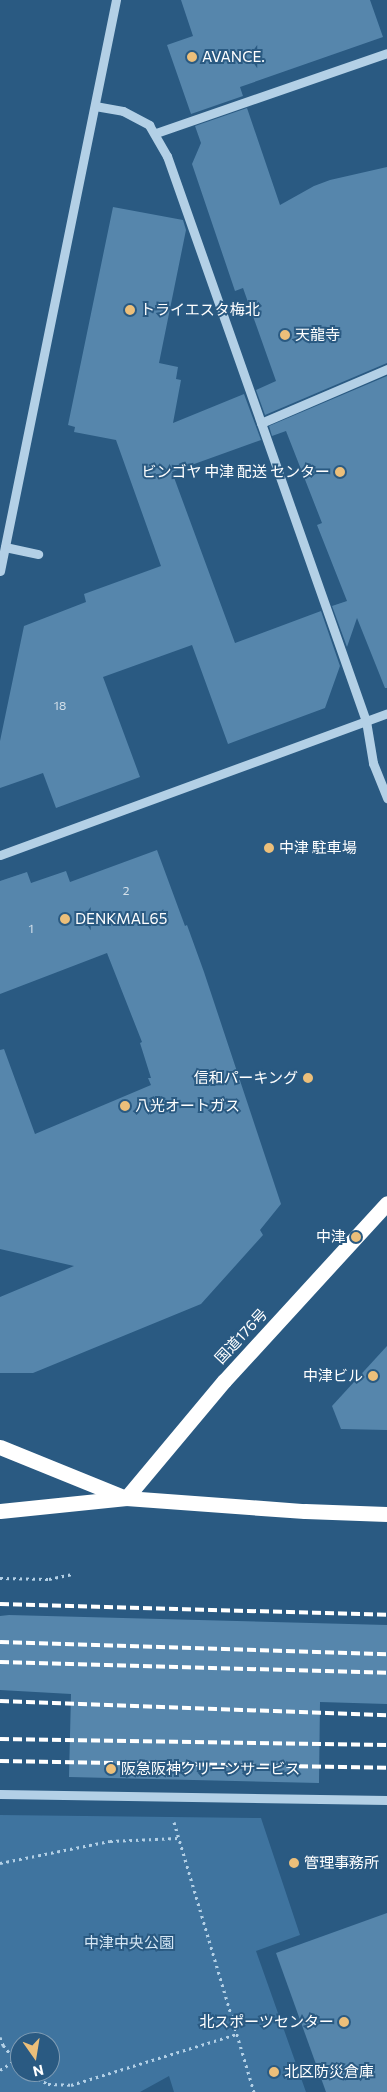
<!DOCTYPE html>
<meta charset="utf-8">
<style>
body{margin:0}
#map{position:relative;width:387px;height:2092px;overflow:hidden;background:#2a5a82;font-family:Commissioner,"Noto Sans JP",sans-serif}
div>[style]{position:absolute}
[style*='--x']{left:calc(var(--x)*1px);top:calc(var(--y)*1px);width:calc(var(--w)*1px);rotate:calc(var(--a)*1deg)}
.green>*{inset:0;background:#3f749f}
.building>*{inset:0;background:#5686ac}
.path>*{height:3px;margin-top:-1.5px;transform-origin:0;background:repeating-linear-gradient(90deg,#b3d0e6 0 2.5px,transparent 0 6.5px)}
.minor>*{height:9px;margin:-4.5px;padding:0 4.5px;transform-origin:4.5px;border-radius:4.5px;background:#b3d0e6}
.highway>*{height:15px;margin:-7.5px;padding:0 7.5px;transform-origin:7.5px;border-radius:7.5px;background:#fff}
.rail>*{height:4px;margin-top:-2px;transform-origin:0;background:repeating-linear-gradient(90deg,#fff 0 9px,transparent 0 13px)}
.dots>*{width:14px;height:14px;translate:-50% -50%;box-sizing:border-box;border:2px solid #2a5a82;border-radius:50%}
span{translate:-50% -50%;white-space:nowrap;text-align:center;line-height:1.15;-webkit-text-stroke:4px #2a5a82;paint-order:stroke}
.number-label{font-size:12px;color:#d5e1ea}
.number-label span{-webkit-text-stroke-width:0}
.poi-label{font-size:15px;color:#fff}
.left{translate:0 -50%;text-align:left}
.right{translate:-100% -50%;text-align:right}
.street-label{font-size:15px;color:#fff}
.park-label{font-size:15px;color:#d6e7f5}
.north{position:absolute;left:10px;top:2032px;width:50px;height:50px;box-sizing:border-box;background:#2a5a82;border:1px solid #7f9cb4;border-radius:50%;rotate:167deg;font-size:14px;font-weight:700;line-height:20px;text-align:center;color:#fff}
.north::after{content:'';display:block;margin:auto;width:18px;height:22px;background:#ecbf7a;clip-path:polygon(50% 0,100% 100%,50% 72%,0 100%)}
</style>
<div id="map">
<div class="green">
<i style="clip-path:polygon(evenodd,0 1815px,261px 1818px,300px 1935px,256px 1951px,306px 2092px,174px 2092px,169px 2076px,140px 2092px,0 2092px,0 1815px,20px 2042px,50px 2042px,50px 2072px,20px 2072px,20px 2042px)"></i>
</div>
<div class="building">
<i style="clip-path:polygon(181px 0,370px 0,383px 37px,240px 87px,243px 96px,191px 114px,167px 45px,193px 36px)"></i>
<i style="clip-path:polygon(247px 108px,280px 205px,314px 186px,330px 180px,387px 167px,387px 363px,265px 415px,256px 390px,276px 381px,243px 288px,235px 291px,192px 164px,201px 143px,195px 126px)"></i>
<i style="clip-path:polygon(113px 207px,183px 220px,186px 230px,159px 363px,178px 367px,176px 379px,181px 380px,173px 423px,244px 394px,261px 440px,172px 472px,235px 643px,321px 611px,340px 666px,325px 708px,228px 744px,192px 645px,103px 677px,140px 777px,56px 808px,43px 773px,0 788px,0 741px,24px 626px,86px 602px,84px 594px,161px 566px,116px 440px,74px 432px,75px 427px,68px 425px)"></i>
<i style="clip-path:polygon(387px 376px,387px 688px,385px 688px,357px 618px,347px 647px,332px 606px,347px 601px,317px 525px,322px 523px,286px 431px,272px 436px,269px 426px)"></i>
<i style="clip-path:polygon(157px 850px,185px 926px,187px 925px,204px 972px,281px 1204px,260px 1230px,263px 1235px,201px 1304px,33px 1373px,0 1373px,0 1297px,74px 1266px,0 1249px,0 1050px,4px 1049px,35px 1134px,151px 1085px,148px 1078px,151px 1078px,140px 1043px,142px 1042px,107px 953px,0 994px,0 881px,27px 872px,31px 883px,66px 871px,70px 882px)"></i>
<i style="clip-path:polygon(387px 1346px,387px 1430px,341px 1429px,332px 1406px)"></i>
<i style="clip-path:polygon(9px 1615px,387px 1625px,387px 1704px,320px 1702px,319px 1783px,69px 1777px,71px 1694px,0 1690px,0 1616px)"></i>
<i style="clip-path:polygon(387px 1913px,387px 2092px,326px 2092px,276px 1953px)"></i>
</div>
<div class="path">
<i style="--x:0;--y:1578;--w:49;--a:1.2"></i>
<i style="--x:49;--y:1579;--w:24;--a:-12"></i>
<i style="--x:174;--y:1822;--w:282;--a:73.5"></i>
<i style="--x:0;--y:1863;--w:112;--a:-11.3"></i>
<i style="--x:110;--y:1841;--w:68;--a:-2.5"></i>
<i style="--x:0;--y:2037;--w:9;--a:69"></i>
<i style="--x:3;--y:2045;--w:27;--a:51"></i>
<i style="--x:0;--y:2070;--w:22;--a:-32"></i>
<i style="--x:27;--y:2072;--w:24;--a:30"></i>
<i style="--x:48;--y:2084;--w:23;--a:2"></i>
<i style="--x:71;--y:2085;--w:174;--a:-17.1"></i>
</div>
<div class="minor">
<i style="--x:95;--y:106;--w:28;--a:10"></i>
<i style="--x:123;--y:111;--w:30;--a:28"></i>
<i style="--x:149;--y:125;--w:36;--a:60"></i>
<i style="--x:167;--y:156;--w:599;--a:70.6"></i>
<i style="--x:366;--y:721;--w:43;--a:80.5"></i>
<i style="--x:373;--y:763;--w:38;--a:68"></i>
<i style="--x:156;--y:133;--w:244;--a:-19.1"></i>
<i style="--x:261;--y:423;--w:137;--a:-23.2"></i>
<i style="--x:5;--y:547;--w:34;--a:12"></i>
<i style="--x:0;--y:571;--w:583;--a:-78.52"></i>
<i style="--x:0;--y:855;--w:412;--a:-20.1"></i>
<i style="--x:0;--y:1794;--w:387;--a:0.9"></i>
</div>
<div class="highway">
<i style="--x:0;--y:1447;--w:133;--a:22.1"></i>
<i style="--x:126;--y:1498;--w:153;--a:-50.1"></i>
<i style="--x:224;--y:1381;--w:241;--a:-47.5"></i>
<i style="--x:0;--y:1511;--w:127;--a:-5.9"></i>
<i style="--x:126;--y:1498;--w:179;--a:4.2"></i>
<i style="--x:305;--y:1511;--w:82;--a:2.1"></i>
</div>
<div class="rail">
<i style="--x:0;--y:1604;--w:387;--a:1.6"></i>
<i style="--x:0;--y:1642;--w:387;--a:1.8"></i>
<i style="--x:0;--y:1662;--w:387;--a:1.6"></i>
<i style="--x:0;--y:1701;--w:387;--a:2.1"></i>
<i style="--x:0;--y:1739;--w:387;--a:0.9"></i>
<i style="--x:0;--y:1761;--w:387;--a:1"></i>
</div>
<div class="dots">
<i style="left:192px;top:57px;background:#ecbf7a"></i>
<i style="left:130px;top:310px;background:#ecbf7a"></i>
<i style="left:285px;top:335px;background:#ecbf7a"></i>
<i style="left:340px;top:472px;background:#ecbf7a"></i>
<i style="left:269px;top:848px;background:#ecbf7a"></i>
<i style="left:65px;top:919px;background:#ecbf7a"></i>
<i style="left:308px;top:1078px;background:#ecbf7a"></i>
<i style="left:125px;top:1106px;background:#ecbf7a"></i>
<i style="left:356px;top:1237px;background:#ecbf7a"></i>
<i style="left:373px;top:1376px;background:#ecbf7a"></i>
<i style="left:111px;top:1769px;background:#ecbf7a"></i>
<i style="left:294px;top:1863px;background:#ecbf7a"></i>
<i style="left:344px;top:2022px;background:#ecbf7a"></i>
<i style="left:274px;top:2072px;background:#ecbf7a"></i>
</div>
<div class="number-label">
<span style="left:60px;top:706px">18</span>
<span style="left:126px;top:891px">2</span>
<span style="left:31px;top:929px">1</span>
</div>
<div class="poi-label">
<span class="left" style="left:202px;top:57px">AVANCE.</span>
<span class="left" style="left:140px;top:310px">トライエスタ梅北</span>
<span class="left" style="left:295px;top:335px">天龍寺</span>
<span class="right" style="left:330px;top:472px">ビンゴヤ 中津 配送 センター</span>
<span class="left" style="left:279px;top:848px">中津 駐車場</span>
<span class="left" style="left:75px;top:919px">DENKMAL65</span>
<span class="right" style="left:298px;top:1078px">信和パーキング</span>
<span class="left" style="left:135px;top:1106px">八光オートガス</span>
<span class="right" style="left:346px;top:1237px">中津</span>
<span class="right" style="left:363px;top:1376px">中津ビル</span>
<span class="left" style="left:121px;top:1769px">阪急阪神クリーンサービス</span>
<span class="left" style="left:304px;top:1863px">管理事務所</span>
<span class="right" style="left:334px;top:2022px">北スポーツセンター</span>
<span class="left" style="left:284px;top:2072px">北区防災倉庫</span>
</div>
<div class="street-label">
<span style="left:241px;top:1336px;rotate:-47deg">国道176号</span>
</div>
<div class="park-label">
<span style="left:129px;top:1943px">中津中央公園</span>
</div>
<div class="north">N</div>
</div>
